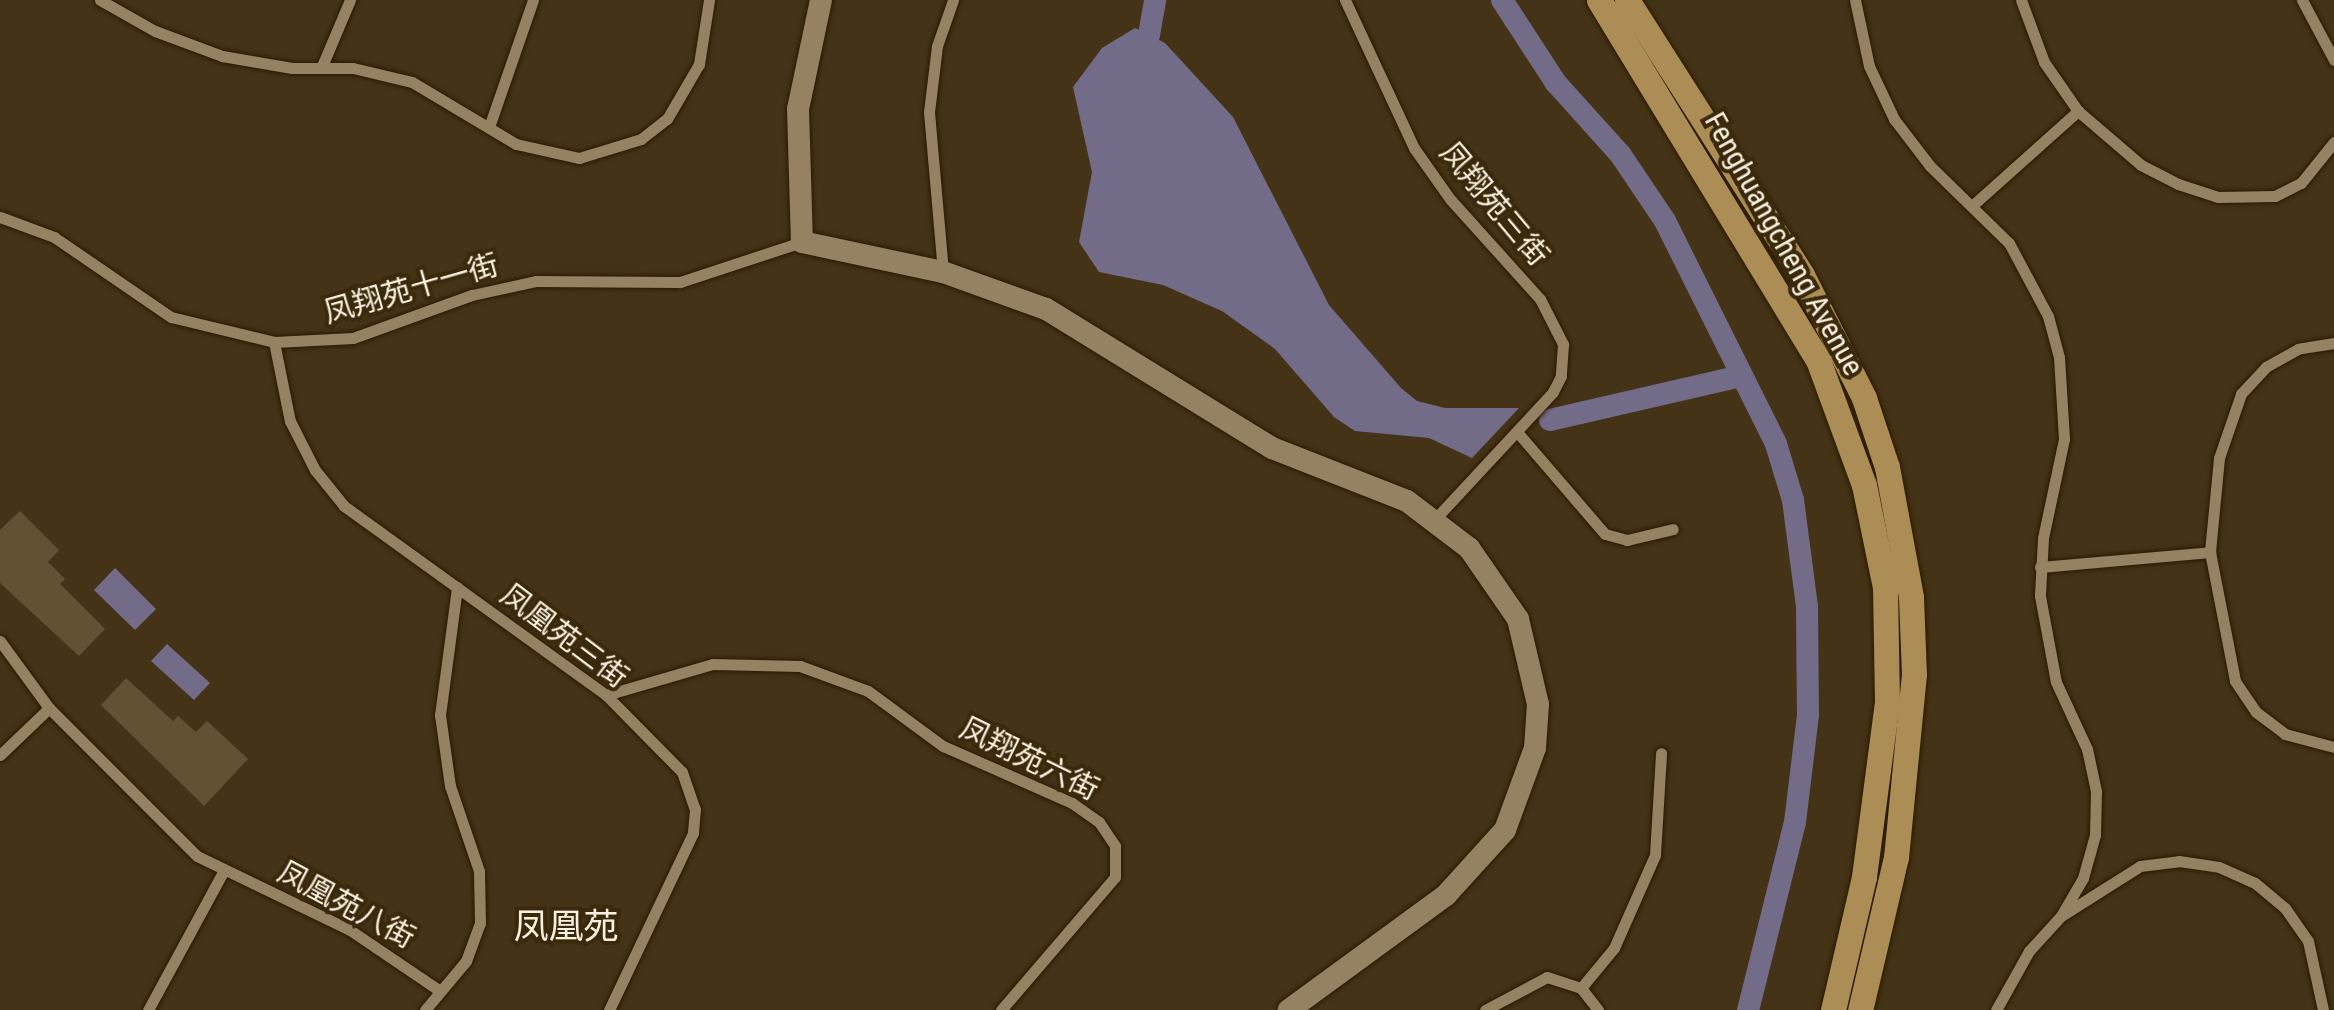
<!DOCTYPE html>
<meta charset="utf-8">
<style>
body{margin:0}
#map{position:relative;width:2334px;height:1010px;overflow:hidden;background:#443316;font-family:"Roboto Condensed","Noto Sans SC",sans-serif}
div>[style]{position:absolute}
[style*='--x']{left:calc(var(--x)*1px);top:calc(var(--y)*1px);width:calc(var(--w)*1px);rotate:calc(var(--a)*1deg)}
.water>*{inset:0;background:#736c88}
.canal>*{height:22px;margin:-11px;padding:0 11px;transform-origin:11px;border-radius:11px;background:#736c88}
.building>*{inset:0;background:#635133}
.roads{filter:drop-shadow(0 0 2px #2a1a00) drop-shadow(0 0 2px #2a1a00)}
.lane>*{height:11px;margin:-5.5px;padding:0 5.5px;transform-origin:5.5px;border-radius:5.5px;background:#958263}
.street>*{height:22px;margin:-11px;padding:0 11px;transform-origin:11px;border-radius:11px;background:#958263}
.secondary>*{height:25px;margin:-12.5px;padding:0 12.5px;transform-origin:12.5px;border-radius:12.5px;background:#ac8d56}
span{translate:-50% -50%;white-space:nowrap;text-align:center;line-height:1.15;-webkit-text-stroke:8px #3a290b;paint-order:stroke}
.street-label{font-size:30px;color:#fcf1e1}
.quarter-label{font-size:35px;color:#fcf1e1}
</style>
<div id="map">
<div class="water">
<i style="clip-path:polygon(1135px 28px,1165px 43px,1233px 117px,1329px 305px,1401px 388px,1417px 401px,1445px 408px,1519px 408px,1472px 458px,1429px 438px,1355px 431px,1334px 417px,1275px 349px,1222px 311px,1163px 285px,1099px 272px,1079px 242px,1092px 172px,1073px 87px,1102px 48px)"></i>
<i style="clip-path:polygon(115px 568px,156px 609px,135px 630px,94px 590px)"></i>
<i style="clip-path:polygon(167px 644px,210px 683px,194px 700px,151px 661px)"></i>
</div>
<div class="canal">
<i style="--x:1502;--y:0;--w:99;--a:57"></i>
<i style="--x:1556;--y:83;--w:96;--a:48"></i>
<i style="--x:1620;--y:154;--w:81;--a:56.1"></i>
<i style="--x:1665;--y:221;--w:249;--a:63.5"></i>
<i style="--x:1776;--y:444;--w:59;--a:73.1"></i>
<i style="--x:1793;--y:500;--w:108;--a:82.5"></i>
<i style="--x:1807;--y:607;--w:108;--a:89.5"></i>
<i style="--x:1808;--y:715;--w:108;--a:96.9"></i>
<i style="--x:1795;--y:822;--w:194;--a:104"></i>
<i style="--x:1149;--y:35;--w:36;--a:-80"></i>
<i style="--x:1550;--y:420;--w:196;--a:-13"></i>
</div>
<div class="building">
<i style="clip-path:polygon(20px 511px,59px 550px,48px 562px,65px 579px,60px 584px,105px 629px,79px 656px,0 583px,0 530px)"></i>
<i style="clip-path:polygon(126px 678px,173px 721px,178px 716px,196px 732px,207px 721px,248px 759px,204px 806px,101px 705px)"></i>
</div>
<div class="roads">
<div class="lane">
<i style="--x:100;--y:0;--w:63;--a:29.4"></i>
<i style="--x:155;--y:31;--w:72;--a:20.5"></i>
<i style="--x:222;--y:56;--w:71;--a:9.7"></i>
<i style="--x:292;--y:68;--w:61;--a:0"></i>
<i style="--x:353;--y:68;--w:61;--a:13.3"></i>
<i style="--x:412;--y:82;--w:121;--a:30.8"></i>
<i style="--x:516;--y:144;--w:65;--a:12.5"></i>
<i style="--x:579;--y:158;--w:65;--a:-17"></i>
<i style="--x:641;--y:139;--w:33;--a:-38"></i>
<i style="--x:667;--y:119;--w:64;--a:-59.8"></i>
<i style="--x:699;--y:64;--w:65;--a:-81.1"></i>
<i style="--x:1345;--y:0;--w:163;--a:65"></i>
<i style="--x:1414;--y:148;--w:62;--a:54.8"></i>
<i style="--x:1450;--y:199;--w:135;--a:48"></i>
<i style="--x:1540;--y:299;--w:51;--a:62.9"></i>
<i style="--x:1563;--y:344;--w:32;--a:94"></i>
<i style="--x:1561;--y:376;--w:18;--a:117"></i>
<i style="--x:1553;--y:392;--w:175;--a:132.9"></i>
<i style="--x:1855;--y:0;--w:67;--a:78"></i>
<i style="--x:1869;--y:66;--w:59;--a:64.7"></i>
<i style="--x:1894;--y:119;--w:59;--a:52.5"></i>
<i style="--x:1930;--y:166;--w:110;--a:44.3"></i>
<i style="--x:2009;--y:243;--w:83;--a:61.9"></i>
<i style="--x:2048;--y:316;--w:42;--a:75"></i>
<i style="--x:2059;--y:357;--w:82;--a:86.5"></i>
<i style="--x:2064;--y:439;--w:101;--a:102"></i>
<i style="--x:2043;--y:538;--w:58;--a:93"></i>
<i style="--x:2040;--y:596;--w:87;--a:79.5"></i>
<i style="--x:2056;--y:682;--w:74;--a:65.2"></i>
<i style="--x:2087;--y:749;--w:43;--a:77.9"></i>
<i style="--x:2096;--y:791;--w:44;--a:91.3"></i>
<i style="--x:2095;--y:835;--w:45;--a:105.6"></i>
<i style="--x:2083;--y:878;--w:44;--a:120.1"></i>
<i style="--x:2021;--y:0;--w:66;--a:69.6"></i>
<i style="--x:2044;--y:62;--w:60;--a:55.2"></i>
<i style="--x:2078;--y:111;--w:83;--a:40.6"></i>
<i style="--x:2141;--y:165;--w:42;--a:27.2"></i>
<i style="--x:2178;--y:184;--w:42;--a:18"></i>
<i style="--x:2218;--y:197;--w:57;--a:-1"></i>
<i style="--x:2275;--y:196;--w:29;--a:-27"></i>
<i style="--x:2301;--y:183;--w:53;--a:-51.2"></i>
<i style="--x:2302;--y:0;--w:68;--a:61.9"></i>
<i style="--x:322;--y:66;--w:72;--a:-67"></i>
<i style="--x:489;--y:127;--w:134;--a:-70.9"></i>
<i style="--x:1974;--y:204;--w:140;--a:-41.8"></i>
<i style="--x:0;--y:217;--w:58;--a:20.3"></i>
<i style="--x:54;--y:237;--w:142;--a:34.4"></i>
<i style="--x:171;--y:317;--w:106;--a:13.6"></i>
<i style="--x:274;--y:342;--w:79;--a:-2.9"></i>
<i style="--x:353;--y:338;--w:127;--a:-19.9"></i>
<i style="--x:472;--y:295;--w:66;--a:-12.3"></i>
<i style="--x:536;--y:281;--w:144;--a:0.4"></i>
<i style="--x:680;--y:282;--w:128;--a:-18.2"></i>
<i style="--x:943;--y:272;--w:161;--a:-95"></i>
<i style="--x:929;--y:112;--w:66;--a:-83.1"></i>
<i style="--x:937;--y:46;--w:49;--a:-70.8"></i>
<i style="--x:274;--y:342;--w:81;--a:78.6"></i>
<i style="--x:290;--y:421;--w:55;--a:63"></i>
<i style="--x:315;--y:470;--w:46;--a:51.1"></i>
<i style="--x:344;--y:506;--w:323;--a:35.8"></i>
<i style="--x:606;--y:695;--w:108;--a:45.4"></i>
<i style="--x:682;--y:772;--w:39;--a:71"></i>
<i style="--x:695;--y:809;--w:24;--a:95"></i>
<i style="--x:693;--y:833;--w:196;--a:115.4"></i>
<i style="--x:2334;--y:343;--w:36;--a:171"></i>
<i style="--x:2298;--y:349;--w:37;--a:151"></i>
<i style="--x:2266;--y:367;--w:37;--a:133"></i>
<i style="--x:2241;--y:394;--w:68;--a:109"></i>
<i style="--x:2219;--y:458;--w:94;--a:95.5"></i>
<i style="--x:2210;--y:552;--w:131;--a:79"></i>
<i style="--x:2235;--y:681;--w:37;--a:56"></i>
<i style="--x:2256;--y:712;--w:36;--a:37"></i>
<i style="--x:2285;--y:734;--w:51;--a:14.9"></i>
<i style="--x:1518;--y:433;--w:133;--a:49.3"></i>
<i style="--x:1605;--y:534;--w:23;--a:15"></i>
<i style="--x:1627;--y:540;--w:47;--a:-13.4"></i>
<i style="--x:2040;--y:567;--w:171;--a:-5"></i>
<i style="--x:0;--y:641;--w:83;--a:53.8"></i>
<i style="--x:49;--y:708;--w:209;--a:45"></i>
<i style="--x:197;--y:856;--w:170;--a:25.8"></i>
<i style="--x:350;--y:930;--w:109;--a:34.1"></i>
<i style="--x:606;--y:695;--w:111;--a:-16.2"></i>
<i style="--x:713;--y:664;--w:87;--a:1.3"></i>
<i style="--x:800;--y:666;--w:72;--a:20.2"></i>
<i style="--x:868;--y:691;--w:93;--a:36.3"></i>
<i style="--x:943;--y:746;--w:141;--a:23.8"></i>
<i style="--x:1072;--y:803;--w:33;--a:35"></i>
<i style="--x:1099;--y:822;--w:29;--a:56"></i>
<i style="--x:1115;--y:846;--w:31;--a:90"></i>
<i style="--x:1115;--y:877;--w:175;--a:130.6"></i>
<i style="--x:0;--y:755;--w:68;--a:-43.8"></i>
<i style="--x:1581;--y:988;--w:52;--a:-50.5"></i>
<i style="--x:1614;--y:948;--w:102;--a:-66.2"></i>
<i style="--x:1655;--y:855;--w:102;--a:-86.6"></i>
<i style="--x:148;--y:1010;--w:157;--a:-61.5"></i>
<i style="--x:425;--y:1010;--w:64;--a:-50.1"></i>
<i style="--x:466;--y:961;--w:40;--a:-69.8"></i>
<i style="--x:480;--y:923;--w:52;--a:-91.1"></i>
<i style="--x:479;--y:871;--w:90;--a:-108.8"></i>
<i style="--x:450;--y:786;--w:72;--a:-98"></i>
<i style="--x:440;--y:715;--w:129;--a:-82.4"></i>
<i style="--x:1485;--y:1010;--w:70;--a:-28"></i>
<i style="--x:1547;--y:977;--w:36;--a:18"></i>
<i style="--x:1581;--y:988;--w:28;--a:52"></i>
<i style="--x:1996;--y:1010;--w:68;--a:-60.8"></i>
<i style="--x:2029;--y:951;--w:47;--a:-47.6"></i>
<i style="--x:2061;--y:916;--w:93;--a:-32.3"></i>
<i style="--x:2140;--y:866;--w:39;--a:-7"></i>
<i style="--x:2179;--y:861;--w:40;--a:8.5"></i>
<i style="--x:2219;--y:867;--w:39;--a:24"></i>
<i style="--x:2255;--y:883;--w:39;--a:40"></i>
<i style="--x:2285;--y:908;--w:40;--a:55.1"></i>
<i style="--x:2308;--y:941;--w:71;--a:77.7"></i>
</div>
<div class="street">
<i style="--x:821;--y:0;--w:111;--a:101.9"></i>
<i style="--x:798;--y:109;--w:133;--a:88.3"></i>
<i style="--x:802;--y:242;--w:144;--a:12"></i>
<i style="--x:943;--y:272;--w:109;--a:19.8"></i>
<i style="--x:1046;--y:309;--w:265;--a:31.6"></i>
<i style="--x:1272;--y:448;--w:145;--a:21.4"></i>
<i style="--x:1407;--y:501;--w:78;--a:37.2"></i>
<i style="--x:1469;--y:548;--w:86;--a:55.4"></i>
<i style="--x:1518;--y:619;--w:87;--a:76.8"></i>
<i style="--x:1538;--y:704;--w:44;--a:93.9"></i>
<i style="--x:1535;--y:748;--w:87;--a:110.1"></i>
<i style="--x:1505;--y:830;--w:88;--a:132.2"></i>
<i style="--x:1446;--y:895;--w:195;--a:143.8"></i>
</div>
<div class="secondary">
<i style="--x:1599;--y:0;--w:421;--a:58.7"></i>
<i style="--x:1818;--y:360;--w:133;--a:69.8"></i>
<i style="--x:1864;--y:485;--w:104;--a:78.4"></i>
<i style="--x:1885;--y:587;--w:115;--a:89"></i>
<i style="--x:1887;--y:702;--w:177;--a:97.5"></i>
<i style="--x:1864;--y:877;--w:137;--a:103.1"></i>
<i style="--x:1627;--y:0;--w:326;--a:57.5"></i>
<i style="--x:1802;--y:275;--w:138;--a:63.2"></i>
<i style="--x:1864;--y:398;--w:73;--a:71.6"></i>
<i style="--x:1887;--y:467;--w:132;--a:79.5"></i>
<i style="--x:1911;--y:597;--w:77;--a:87.8"></i>
<i style="--x:1914;--y:674;--w:184;--a:95.6"></i>
<i style="--x:1896;--y:857;--w:157;--a:103.2"></i>
</div>
</div>
<div class="street-label">
<span style="left:1494px;top:204px;rotate:50deg">凤翔苑三街</span>
<span style="left:1784px;top:244px;rotate:61deg">Fenghuangcheng Avenue</span>
<span style="left:411px;top:289px;rotate:-16deg">凤翔苑十一街</span>
<span style="left:564px;top:636px;rotate:37deg">凤凰苑三街</span>
<span style="left:1029px;top:759px;rotate:26deg">凤翔苑六街</span>
<span style="left:346px;top:905px;rotate:28deg">凤凰苑八街</span>
</div>
<div class="quarter-label">
<span style="left:566px;top:927px">凤凰苑</span>
</div>
</div>
